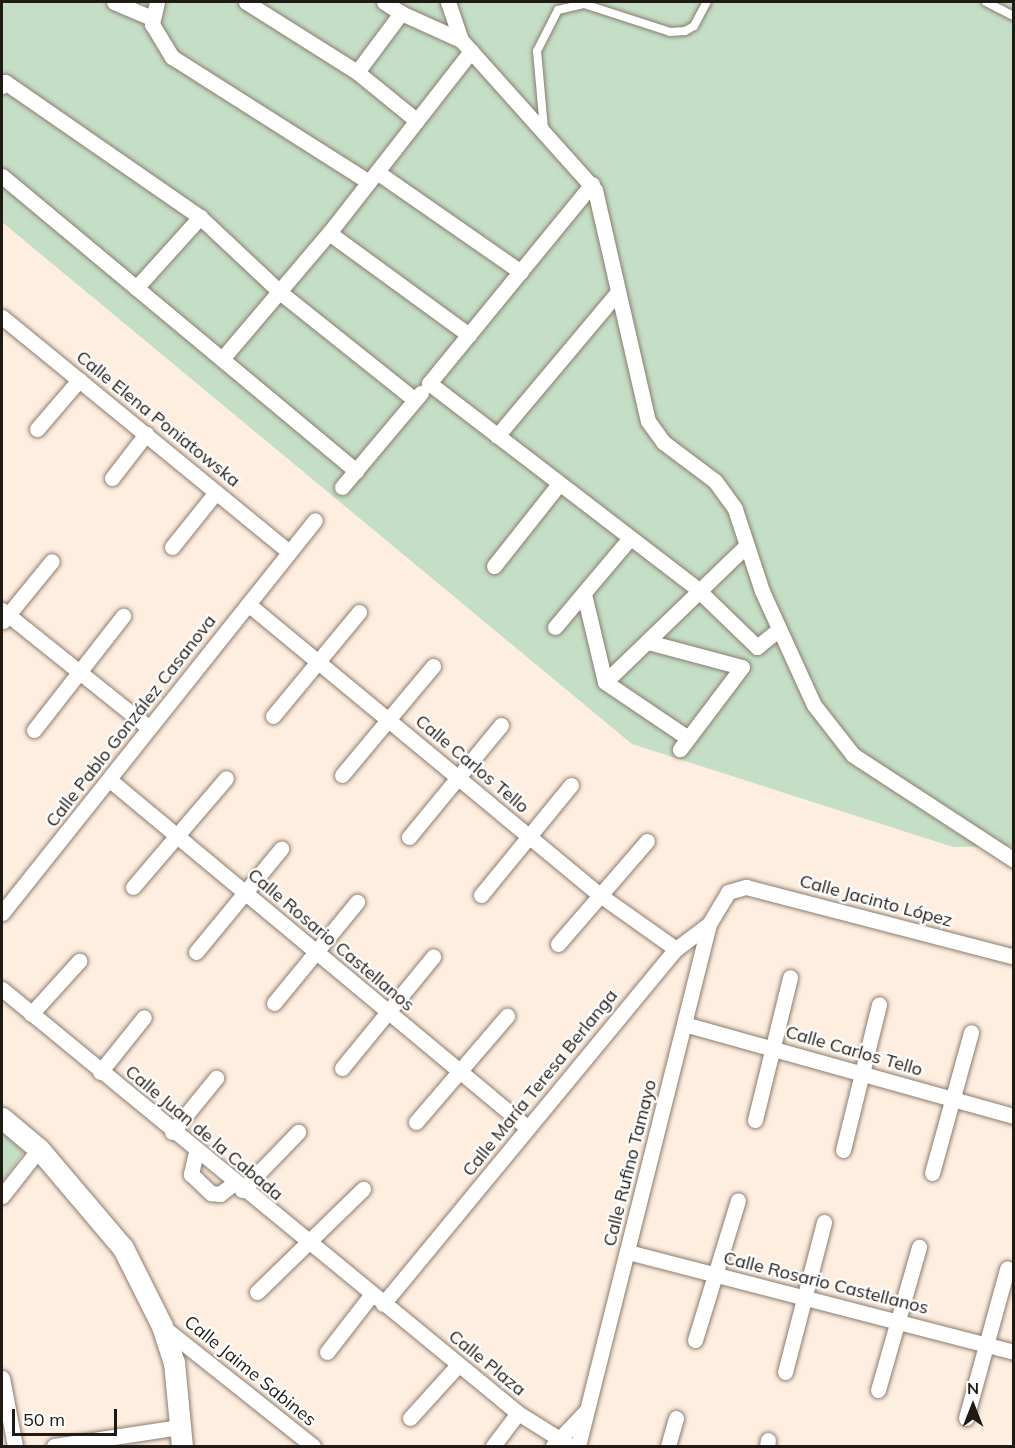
<!DOCTYPE html>
<meta charset="utf-8">
<style>
body{margin:0}
#map{position:relative;width:1015px;height:1448px;overflow:hidden;background:#feeedf;font-family:Mulish,sans-serif}
div>[style]{position:absolute}
[style*='--x']{left:calc(var(--x)*1px);top:calc(var(--y)*1px);width:calc(var(--w)*1px);rotate:calc(var(--a)*1deg)}
.green>*{inset:0;background:#c4dfc6}
.roads{filter:drop-shadow(0 0 2px #8b7c6f) drop-shadow(0 0 2px #8b7c6f)}
.lane>*{height:8px;margin:-4px;padding:0 4px;transform-origin:4px;border-radius:4px;background:#fff}
.street>*{height:15px;margin:-7.5px;padding:0 7.5px;transform-origin:7.5px;border-radius:7.5px;background:#fff}
.secondary>*{height:21px;margin:-10.5px;padding:0 10.5px;transform-origin:10.5px;border-radius:10.5px;background:#fff}
span{translate:-50% -50%;white-space:nowrap;text-align:center;line-height:1.15;-webkit-text-stroke:4.5px #fff;paint-order:stroke}
.street-label{font-size:18px;color:#201a15}
.frame{position:absolute;inset:0;border:3px solid #201a15;pointer-events:none}
.north{position:absolute;left:943px;top:1376px;width:60px;height:60px;-webkit-text-stroke:4px #fff;paint-order:stroke;rotate:0deg;font-size:16px;font-weight:700;line-height:24px;text-align:center;color:#201a15}
.north::after{content:'';display:block;margin:auto;width:21px;height:27px;background:#201a15;clip-path:polygon(50% 0,100% 100%,50% 72%,0 100%)}
.scale{position:absolute;left:12px;top:1409px;width:105px;height:27px;box-sizing:border-box;border:3px solid #201a15;border-top:0;padding-left:8px;font-size:18px;line-height:21px;white-space:nowrap;color:#201a15;-webkit-text-stroke:4px #fff;paint-order:stroke}
</style>
<div id="map">
<div class="green">
<i style="clip-path:polygon(2px 2px,1013px 2px,1013px 846px,953px 847px,632px 744px,2px 222px)"></i>
<i style="clip-path:polygon(2px 1132px,24px 1152px,2px 1182px)"></i>
</div>
<div class="roads">
<div class="lane">
<i style="--x:986;--y:2;--w:31;--a:27"></i>
<i style="--x:544;--y:129;--w:78;--a:-95.1"></i>
<i style="--x:537;--y:51;--w:46;--a:-62.9"></i>
<i style="--x:558;--y:10;--w:27;--a:-13"></i>
<i style="--x:584;--y:4;--w:90;--a:18"></i>
<i style="--x:670;--y:32;--w:15;--a:-4"></i>
<i style="--x:685;--y:31;--w:10;--a:-29"></i>
<i style="--x:694;--y:26;--w:27;--a:-62"></i>
</div>
<div class="street">
<i style="--x:114;--y:2;--w:39;--a:23"></i>
<i style="--x:157;--y:2;--w:23;--a:103"></i>
<i style="--x:152;--y:24;--w:39;--a:59"></i>
<i style="--x:172;--y:57;--w:233;--a:32.4"></i>
<i style="--x:246;--y:2;--w:131;--a:32.2"></i>
<i style="--x:357;--y:72;--w:77;--a:39.2"></i>
<i style="--x:384;--y:2;--w:20;--a:33"></i>
<i style="--x:448;--y:2;--w:40;--a:71.1"></i>
<i style="--x:461;--y:40;--w:201;--a:48.2"></i>
<i style="--x:595;--y:190;--w:237;--a:77.1"></i>
<i style="--x:648;--y:421;--w:26;--a:54"></i>
<i style="--x:663;--y:442;--w:65;--a:36.9"></i>
<i style="--x:715;--y:481;--w:34;--a:54"></i>
<i style="--x:735;--y:509;--w:86;--a:71.8"></i>
<i style="--x:762;--y:591;--w:125;--a:65.5"></i>
<i style="--x:814;--y:705;--w:63;--a:52"></i>
<i style="--x:853;--y:755;--w:192;--a:33.1"></i>
<i style="--x:357;--y:72;--w:74;--a:-53.3"></i>
<i style="--x:401;--y:13;--w:66;--a:24.2"></i>
<i style="--x:2;--y:86;--w:5;--a:-53"></i>
<i style="--x:5;--y:82;--w:237;--a:34.7"></i>
<i style="--x:200;--y:217;--w:111;--a:43.2"></i>
<i style="--x:281;--y:293;--w:171;--a:38.6"></i>
<i style="--x:377;--y:172;--w:175;--a:34.8"></i>
<i style="--x:2;--y:176;--w:461;--a:39.8"></i>
<i style="--x:592;--y:184;--w:257;--a:129.3"></i>
<i style="--x:429;--y:383;--w:337;--a:37.5"></i>
<i style="--x:696;--y:588;--w:85;--a:44"></i>
<i style="--x:757;--y:647;--w:27;--a:-39"></i>
<i style="--x:136;--y:288;--w:96;--a:-48"></i>
<i style="--x:2;--y:317;--w:371;--a:39.3"></i>
<i style="--x:469;--y:335;--w:173;--a:-143.9"></i>
<i style="--x:329;--y:233;--w:231;--a:-52"></i>
<i style="--x:222;--y:359;--w:165;--a:-49.7"></i>
<i style="--x:37;--y:429;--w:65;--a:-49.4"></i>
<i style="--x:497;--y:436;--w:188;--a:-50"></i>
<i style="--x:112;--y:478;--w:56;--a:-52.3"></i>
<i style="--x:342;--y:487;--w:123;--a:-50"></i>
<i style="--x:172;--y:547;--w:70;--a:-51.3"></i>
<i style="--x:494;--y:566;--w:105;--a:-51.6"></i>
<i style="--x:584;--y:594;--w:90;--a:76.6"></i>
<i style="--x:605;--y:682;--w:197;--a:-44"></i>
<i style="--x:248;--y:604;--w:453;--a:39.6"></i>
<i style="--x:597;--y:893;--w:97;--a:35.3"></i>
<i style="--x:2;--y:610;--w:187;--a:38.7"></i>
<i style="--x:3;--y:621;--w:77;--a:-50.8"></i>
<i style="--x:555;--y:627;--w:115;--a:-49.9"></i>
<i style="--x:648;--y:642;--w:97;--a:14.9"></i>
<i style="--x:742;--y:667;--w:103;--a:127.1"></i>
<i style="--x:605;--y:682;--w:100;--a:34"></i>
<i style="--x:273;--y:716;--w:135;--a:-50.4"></i>
<i style="--x:34;--y:730;--w:145;--a:-52"></i>
<i style="--x:342;--y:775;--w:142;--a:-50.1"></i>
<i style="--x:111;--y:781;--w:542;--a:39.77"></i>
<i style="--x:409;--y:837;--w:145;--a:-50.6"></i>
<i style="--x:133;--y:887;--w:143;--a:-49.5"></i>
<i style="--x:481;--y:895;--w:142;--a:-50.7"></i>
<i style="--x:2;--y:913;--w:502;--a:-51.46"></i>
<i style="--x:558;--y:944;--w:136;--a:-49.2"></i>
<i style="--x:196;--y:952;--w:134;--a:-50.5"></i>
<i style="--x:2;--y:989;--w:668;--a:39.41"></i>
<i style="--x:518;--y:1413;--w:62;--a:31.9"></i>
<i style="--x:274;--y:1003;--w:131;--a:-50.6"></i>
<i style="--x:31;--y:1014;--w:72;--a:-47.8"></i>
<i style="--x:684;--y:1024;--w:343;--a:15.6"></i>
<i style="--x:342;--y:1068;--w:144;--a:-50.7"></i>
<i style="--x:100;--y:1072;--w:70;--a:-51.3"></i>
<i style="--x:755;--y:1120;--w:147;--a:-76.2"></i>
<i style="--x:416;--y:1122;--w:140;--a:-49.4"></i>
<i style="--x:172;--y:1132;--w:70;--a:-50.8"></i>
<i style="--x:843;--y:1150;--w:150;--a:-76.1"></i>
<i style="--x:196;--y:1152;--w:23;--a:103"></i>
<i style="--x:191;--y:1174;--w:28;--a:44"></i>
<i style="--x:211;--y:1193;--w:9;--a:6"></i>
<i style="--x:220;--y:1194;--w:18;--a:-38"></i>
<i style="--x:932;--y:1173;--w:146;--a:-74.5"></i>
<i style="--x:242;--y:1190;--w:81;--a:-46"></i>
<i style="--x:2;--y:1196;--w:60;--a:-51.8"></i>
<i style="--x:628;--y:1252;--w:399;--a:14.5"></i>
<i style="--x:257;--y:1292;--w:148;--a:-44.2"></i>
<i style="--x:383;--y:1304;--w:460;--a:-50.5"></i>
<i style="--x:676;--y:949;--w:41;--a:-37.1"></i>
<i style="--x:709;--y:924;--w:37;--a:-59"></i>
<i style="--x:728;--y:892;--w:19;--a:-16"></i>
<i style="--x:746;--y:887;--w:277;--a:14.6"></i>
<i style="--x:162;--y:1326;--w:193;--a:38.5"></i>
<i style="--x:695;--y:1340;--w:146;--a:-72.9"></i>
<i style="--x:327;--y:1352;--w:73;--a:-52.2"></i>
<i style="--x:785;--y:1372;--w:155;--a:-75.4"></i>
<i style="--x:2;--y:1378;--w:69;--a:79.2"></i>
<i style="--x:878;--y:1390;--w:149;--a:-74"></i>
<i style="--x:410;--y:1418;--w:72;--a:-47.8"></i>
<i style="--x:966;--y:1418;--w:155;--a:-74.6"></i>
<i style="--x:54;--y:1446;--w:127;--a:-8.6"></i>
<i style="--x:493;--y:1446;--w:41;--a:-52.9"></i>
<i style="--x:553;--y:1446;--w:48;--a:-46.7"></i>
<i style="--x:578;--y:1446;--w:538;--a:-75.91"></i>
<i style="--x:668;--y:1446;--w:29;--a:-74"></i>
<i style="--x:767;--y:1446;--w:6;--a:-81"></i>
</div>
<div class="secondary">
<i style="--x:2;--y:1118;--w:48;--a:40"></i>
<i style="--x:39;--y:1149;--w:130;--a:49.7"></i>
<i style="--x:123;--y:1248;--w:87;--a:63.4"></i>
<i style="--x:162;--y:1326;--w:38;--a:72"></i>
<i style="--x:174;--y:1362;--w:84;--a:84.6"></i>
</div>
</div>
<div class="street-label">
<span style="left:158px;top:419px;rotate:39deg">Calle Elena Poniatowska</span>
<span style="left:131px;top:721px;rotate:-52deg">Calle Pablo González Casanova</span>
<span style="left:472px;top:764px;rotate:40deg">Calle Carlos Tello</span>
<span style="left:876px;top:901px;rotate:15deg">Calle Jacinto López</span>
<span style="left:331px;top:940px;rotate:40deg">Calle Rosario Castellanos</span>
<span style="left:854px;top:1051px;rotate:16deg">Calle Carlos Tello</span>
<span style="left:540px;top:1083px;rotate:-51deg">Calle María Teresa Berlanga</span>
<span style="left:204px;top:1133px;rotate:40deg">Calle Juan de la Cabada</span>
<span style="left:630px;top:1163px;rotate:-76deg">Calle Rufino Tamayo</span>
<span style="left:826px;top:1283px;rotate:14deg">Calle Rosario Castellanos</span>
<span style="left:487px;top:1363px;rotate:39deg">Calle Plaza</span>
<span style="left:250px;top:1371px;rotate:39deg">Calle Jaime Sabines</span>
</div>
<div class="frame"></div>
<div class="north">N</div>
<div class="scale">50 m</div>
</div>
